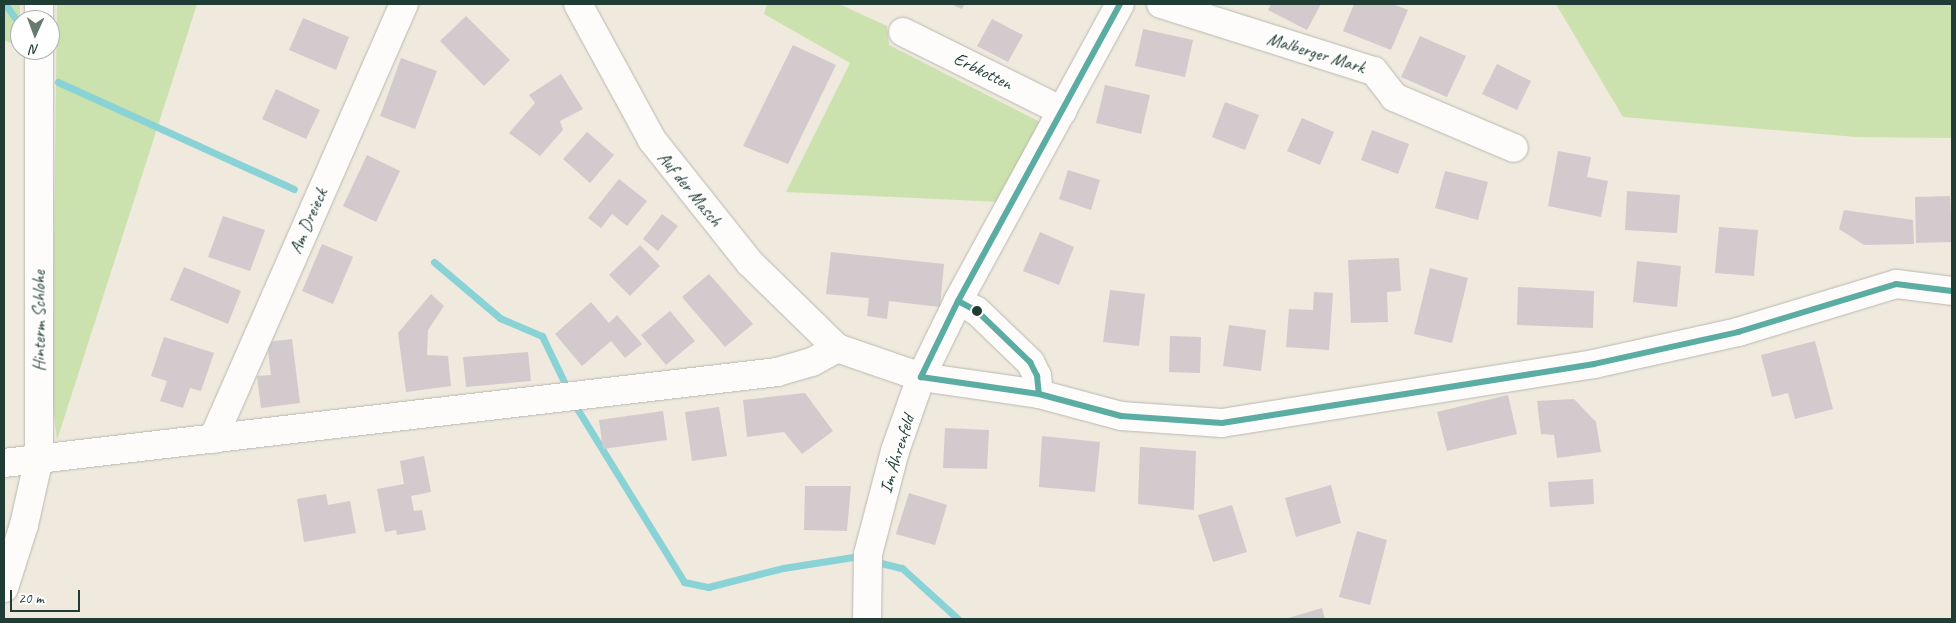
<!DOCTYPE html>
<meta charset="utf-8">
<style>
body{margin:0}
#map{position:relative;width:1956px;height:623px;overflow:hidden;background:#efe9de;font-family:Caveat,sans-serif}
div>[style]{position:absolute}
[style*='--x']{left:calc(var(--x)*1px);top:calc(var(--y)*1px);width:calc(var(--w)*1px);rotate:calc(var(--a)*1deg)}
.green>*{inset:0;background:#cbe1ae}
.stream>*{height:7px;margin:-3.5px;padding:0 3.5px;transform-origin:3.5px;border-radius:3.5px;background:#89d3d7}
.building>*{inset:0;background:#d3cacd}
.roads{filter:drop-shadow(0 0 1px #b9b8b0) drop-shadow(0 0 1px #b9b8b0)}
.minor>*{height:28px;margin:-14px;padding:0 14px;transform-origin:14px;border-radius:14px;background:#fdfcfa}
.bus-1>*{height:6px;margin:-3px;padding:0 3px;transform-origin:3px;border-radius:3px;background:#5baca2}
.dots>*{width:14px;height:14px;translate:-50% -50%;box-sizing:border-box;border:2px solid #fff;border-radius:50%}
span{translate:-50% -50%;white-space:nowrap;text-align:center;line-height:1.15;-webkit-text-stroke:4px #fff;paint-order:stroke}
.street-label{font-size:18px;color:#1f3d34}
.frame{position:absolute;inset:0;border:5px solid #1f3d34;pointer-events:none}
.north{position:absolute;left:10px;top:10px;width:50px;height:50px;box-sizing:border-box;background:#fff;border:1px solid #a5b1ae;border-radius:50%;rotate:182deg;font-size:14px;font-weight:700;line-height:20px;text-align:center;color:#1f3d34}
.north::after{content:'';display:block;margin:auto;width:18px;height:22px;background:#687970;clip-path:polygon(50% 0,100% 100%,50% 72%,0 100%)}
.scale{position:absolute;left:10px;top:590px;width:70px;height:22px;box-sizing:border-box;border:2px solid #1f3d34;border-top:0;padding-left:6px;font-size:15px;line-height:18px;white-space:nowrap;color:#1f3d34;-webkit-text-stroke:4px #fff;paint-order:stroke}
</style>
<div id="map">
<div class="green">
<i style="clip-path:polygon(4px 4px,20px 4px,20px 47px,4px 40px)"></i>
<i style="clip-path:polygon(57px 4px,197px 4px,57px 440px,52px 398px)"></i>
<i style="clip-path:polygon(767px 4px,839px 4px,887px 26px,889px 45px,1046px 125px,1002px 202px,786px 192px,850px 63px,764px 14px)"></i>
<i style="clip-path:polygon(1556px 4px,1952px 4px,1952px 138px,1856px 137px,1623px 117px)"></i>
</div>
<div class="stream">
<i style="--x:5;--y:4;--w:17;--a:54"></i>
<i style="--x:58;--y:82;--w:259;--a:24.4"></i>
<i style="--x:434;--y:262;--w:87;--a:40.3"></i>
<i style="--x:500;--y:318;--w:46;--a:23.2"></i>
<i style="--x:542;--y:336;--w:60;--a:64.3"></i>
<i style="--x:573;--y:402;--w:211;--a:58.3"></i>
<i style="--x:684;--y:582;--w:25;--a:12"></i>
<i style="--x:708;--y:587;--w:77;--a:-14.2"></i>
<i style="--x:783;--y:568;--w:71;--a:-8.9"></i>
<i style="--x:853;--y:557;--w:10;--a:11"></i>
<i style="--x:873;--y:561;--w:30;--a:14"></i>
<i style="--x:902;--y:568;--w:76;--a:42.3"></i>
</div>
<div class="building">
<i style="clip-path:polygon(950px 4px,965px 4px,962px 9px)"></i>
<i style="clip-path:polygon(1271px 4px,1321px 4px,1307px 30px,1268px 10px)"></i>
<i style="clip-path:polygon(1354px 4px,1392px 4px,1408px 10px,1391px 50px,1343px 31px)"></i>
<i style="clip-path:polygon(466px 16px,510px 60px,484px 86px,440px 41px)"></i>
<i style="clip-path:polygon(303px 18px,349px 37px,336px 70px,289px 50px)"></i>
<i style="clip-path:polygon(992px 19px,1023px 35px,1008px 62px,977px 46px)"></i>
<i style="clip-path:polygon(1143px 29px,1193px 40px,1185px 77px,1135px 66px)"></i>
<i style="clip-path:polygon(1420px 36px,1466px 56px,1447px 97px,1401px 77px)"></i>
<i style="clip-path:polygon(793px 45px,836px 65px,788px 164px,743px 146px)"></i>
<i style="clip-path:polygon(401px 58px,437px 71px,415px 129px,380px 116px)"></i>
<i style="clip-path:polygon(1497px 64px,1531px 81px,1517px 110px,1482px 94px)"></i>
<i style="clip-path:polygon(561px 74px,583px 109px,560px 121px,563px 130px,540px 156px,509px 133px,535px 103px,529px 95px)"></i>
<i style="clip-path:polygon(1105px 85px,1150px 95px,1141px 134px,1096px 123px)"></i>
<i style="clip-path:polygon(276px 89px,320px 110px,306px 139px,262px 119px)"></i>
<i style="clip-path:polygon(1225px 102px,1259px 115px,1245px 150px,1212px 137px)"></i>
<i style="clip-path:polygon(1302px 118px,1334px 132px,1320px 165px,1287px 151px)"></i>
<i style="clip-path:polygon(1372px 130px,1409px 144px,1398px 174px,1361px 160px)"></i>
<i style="clip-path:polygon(587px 132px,614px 155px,590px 183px,563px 159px)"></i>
<i style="clip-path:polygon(1558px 151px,1591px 157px,1587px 177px,1608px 181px,1601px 217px,1548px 206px)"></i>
<i style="clip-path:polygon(367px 155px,400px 171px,376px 222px,343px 206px)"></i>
<i style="clip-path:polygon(1068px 170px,1100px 180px,1091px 210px,1059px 199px)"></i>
<i style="clip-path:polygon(1445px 171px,1488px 182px,1478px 220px,1435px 208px)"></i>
<i style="clip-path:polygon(619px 179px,647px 201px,627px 226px,612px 214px,601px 228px,588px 218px)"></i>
<i style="clip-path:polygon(1627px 191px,1680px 195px,1677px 233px,1625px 230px)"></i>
<i style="clip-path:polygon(1950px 196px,1952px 242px,1916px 243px,1915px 197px)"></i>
<i style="clip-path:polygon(1844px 210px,1913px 220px,1914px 244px,1864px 245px,1839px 229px)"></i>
<i style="clip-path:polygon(662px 214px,678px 226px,658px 251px,643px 239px)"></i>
<i style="clip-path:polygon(223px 216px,265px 230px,250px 271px,208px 257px)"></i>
<i style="clip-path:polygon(1719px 227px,1758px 230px,1754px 276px,1715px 273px)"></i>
<i style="clip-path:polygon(1040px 232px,1074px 247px,1059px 285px,1023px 271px)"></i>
<i style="clip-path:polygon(322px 244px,353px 257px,333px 304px,302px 291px)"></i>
<i style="clip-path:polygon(640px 245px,660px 266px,630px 296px,609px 275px)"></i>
<i style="clip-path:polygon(831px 252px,944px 264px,940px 307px,889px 301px,887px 319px,867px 316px,869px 298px,826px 294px)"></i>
<i style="clip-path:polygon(1399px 258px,1401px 291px,1387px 292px,1388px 322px,1351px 323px,1348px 260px)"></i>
<i style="clip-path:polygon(1637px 261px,1681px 266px,1677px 307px,1633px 302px)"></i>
<i style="clip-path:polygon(184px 267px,241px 291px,228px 324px,170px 300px)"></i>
<i style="clip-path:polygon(1430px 268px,1468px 278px,1452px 343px,1414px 334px)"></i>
<i style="clip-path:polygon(709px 274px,753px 324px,725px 347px,682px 297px)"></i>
<i style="clip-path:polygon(1518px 287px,1594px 291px,1593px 328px,1517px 325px)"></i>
<i style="clip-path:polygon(1110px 290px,1145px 294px,1139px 346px,1103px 342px)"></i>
<i style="clip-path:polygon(1314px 292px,1333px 293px,1329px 350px,1286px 347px,1289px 309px,1313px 310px)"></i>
<i style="clip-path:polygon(431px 294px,444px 306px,428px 330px,427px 355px,448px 356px,451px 386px,406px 392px,398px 333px)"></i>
<i style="clip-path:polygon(591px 302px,609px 323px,617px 315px,642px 344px,625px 358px,611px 341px,582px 366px,555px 334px)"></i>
<i style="clip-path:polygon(670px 311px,695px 341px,666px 365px,641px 335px)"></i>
<i style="clip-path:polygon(1229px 325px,1266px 330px,1261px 371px,1223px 366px)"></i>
<i style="clip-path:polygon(1170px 336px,1201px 337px,1200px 373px,1169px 372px)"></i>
<i style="clip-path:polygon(164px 337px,214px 353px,201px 391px,190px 388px,183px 408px,160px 401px,167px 381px,151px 376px)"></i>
<i style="clip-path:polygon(292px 339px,300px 403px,261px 408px,257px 376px,271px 375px,267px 342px)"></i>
<i style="clip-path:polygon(1815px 341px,1833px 409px,1795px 419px,1788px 393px,1772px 397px,1761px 355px)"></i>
<i style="clip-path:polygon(528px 352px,531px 381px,466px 387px,463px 357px)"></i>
<i style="clip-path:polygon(805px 393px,833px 431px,802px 454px,784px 432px,747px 437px,743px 400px)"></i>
<i style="clip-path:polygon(1508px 395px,1517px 434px,1447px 451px,1437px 412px)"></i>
<i style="clip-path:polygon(1574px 399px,1596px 422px,1601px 452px,1557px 458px,1554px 435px,1541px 434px,1537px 401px)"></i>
<i style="clip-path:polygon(719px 407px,727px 456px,692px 461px,685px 412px)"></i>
<i style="clip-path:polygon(663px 411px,667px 440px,603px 449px,599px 420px)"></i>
<i style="clip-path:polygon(945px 428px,989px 430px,987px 469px,943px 468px)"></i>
<i style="clip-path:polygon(1042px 436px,1100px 442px,1095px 492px,1039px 487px)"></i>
<i style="clip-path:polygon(1140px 447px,1196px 451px,1194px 510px,1138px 504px)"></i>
<i style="clip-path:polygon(424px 456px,431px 492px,411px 496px,414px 511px,422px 510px,426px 530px,397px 535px,396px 530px,385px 532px,377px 489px,404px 484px,400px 461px)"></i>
<i style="clip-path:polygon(1593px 479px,1594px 504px,1550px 507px,1548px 482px)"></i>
<i style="clip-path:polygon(1331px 485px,1341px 523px,1296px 537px,1285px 498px)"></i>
<i style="clip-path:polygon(805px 486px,851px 486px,847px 531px,804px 530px)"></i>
<i style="clip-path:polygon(909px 493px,947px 505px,935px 545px,896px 534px)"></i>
<i style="clip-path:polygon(326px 494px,328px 505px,350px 501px,356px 533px,304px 542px,297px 499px)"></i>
<i style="clip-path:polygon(1232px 505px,1247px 552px,1213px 562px,1198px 515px)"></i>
<i style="clip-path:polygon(1357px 531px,1387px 540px,1370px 605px,1339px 597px)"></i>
<i style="clip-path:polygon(1322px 608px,1325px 619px,1285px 619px)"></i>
</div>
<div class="roads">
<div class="minor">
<i style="--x:39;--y:4;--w:16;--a:90"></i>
<i style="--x:578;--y:4;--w:155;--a:61.4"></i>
<i style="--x:652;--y:140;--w:157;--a:51.5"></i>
<i style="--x:750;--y:263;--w:122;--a:44.3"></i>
<i style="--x:837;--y:348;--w:89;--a:19"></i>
<i style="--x:921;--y:377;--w:119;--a:8.2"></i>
<i style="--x:1039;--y:394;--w:85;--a:15"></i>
<i style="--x:1121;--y:416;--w:101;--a:4"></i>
<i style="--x:1222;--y:423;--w:377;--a:-9"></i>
<i style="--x:1594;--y:364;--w:148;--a:-12.5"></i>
<i style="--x:1738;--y:332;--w:165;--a:-16.9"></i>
<i style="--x:1896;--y:284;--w:56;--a:7.1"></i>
<i style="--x:1161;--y:4;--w:223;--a:17.5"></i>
<i style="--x:1374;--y:71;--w:33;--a:52"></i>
<i style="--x:1394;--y:97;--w:130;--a:23"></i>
<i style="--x:903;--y:32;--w:178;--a:26.4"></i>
<i style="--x:958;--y:301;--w:21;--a:28"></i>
<i style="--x:977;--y:311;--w:74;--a:43.9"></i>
<i style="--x:1030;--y:362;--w:16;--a:63"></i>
<i style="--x:1037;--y:376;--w:18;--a:84"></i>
<i style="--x:213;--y:439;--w:475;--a:-66.3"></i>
<i style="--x:4;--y:463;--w:778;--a:-6.71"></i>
<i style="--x:777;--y:372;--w:36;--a:-16"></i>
<i style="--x:812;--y:362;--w:29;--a:-29"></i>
<i style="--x:4;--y:588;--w:66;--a:-72.4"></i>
<i style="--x:24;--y:525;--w:69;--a:-77.4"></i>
<i style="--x:39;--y:458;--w:408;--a:-90"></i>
<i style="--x:867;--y:619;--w:65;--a:-89.1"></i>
<i style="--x:868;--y:554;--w:106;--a:-75.3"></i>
<i style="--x:895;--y:451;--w:78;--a:-70.6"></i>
<i style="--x:921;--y:377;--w:85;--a:-64"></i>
<i style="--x:958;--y:301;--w:338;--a:-61.4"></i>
</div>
</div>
<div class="bus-1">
<i style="--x:1120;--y:4;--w:338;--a:118.6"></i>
<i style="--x:958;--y:301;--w:85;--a:116"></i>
<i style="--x:921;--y:377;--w:119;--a:8.2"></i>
<i style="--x:1039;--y:394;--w:85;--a:15"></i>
<i style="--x:1121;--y:416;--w:101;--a:4"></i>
<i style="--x:1222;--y:423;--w:377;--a:-9"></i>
<i style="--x:1594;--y:364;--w:148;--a:-12.5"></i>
<i style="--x:1738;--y:332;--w:165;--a:-16.9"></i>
<i style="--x:1896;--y:284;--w:56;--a:7.1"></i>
<i style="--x:958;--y:301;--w:21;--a:28"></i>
<i style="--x:977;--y:311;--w:74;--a:43.9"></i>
<i style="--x:1030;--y:362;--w:16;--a:63"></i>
<i style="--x:1037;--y:376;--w:18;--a:84"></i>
</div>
<div class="dots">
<i style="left:977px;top:311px;background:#1f3d34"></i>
</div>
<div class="street-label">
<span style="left:1316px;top:53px;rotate:17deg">Malberger Mark</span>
<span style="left:983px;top:71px;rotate:26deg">Erbkotten</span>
<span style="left:690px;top:189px;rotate:51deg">Auf der Masch</span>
<span style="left:308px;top:221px;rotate:-66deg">Am Dreieck</span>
<span style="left:39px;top:321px;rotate:-90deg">Hinterm Schlohe</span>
<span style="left:897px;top:454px;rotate:-73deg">Im Ährenfeld</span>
</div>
<div class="frame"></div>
<div class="north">N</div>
<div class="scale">20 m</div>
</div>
